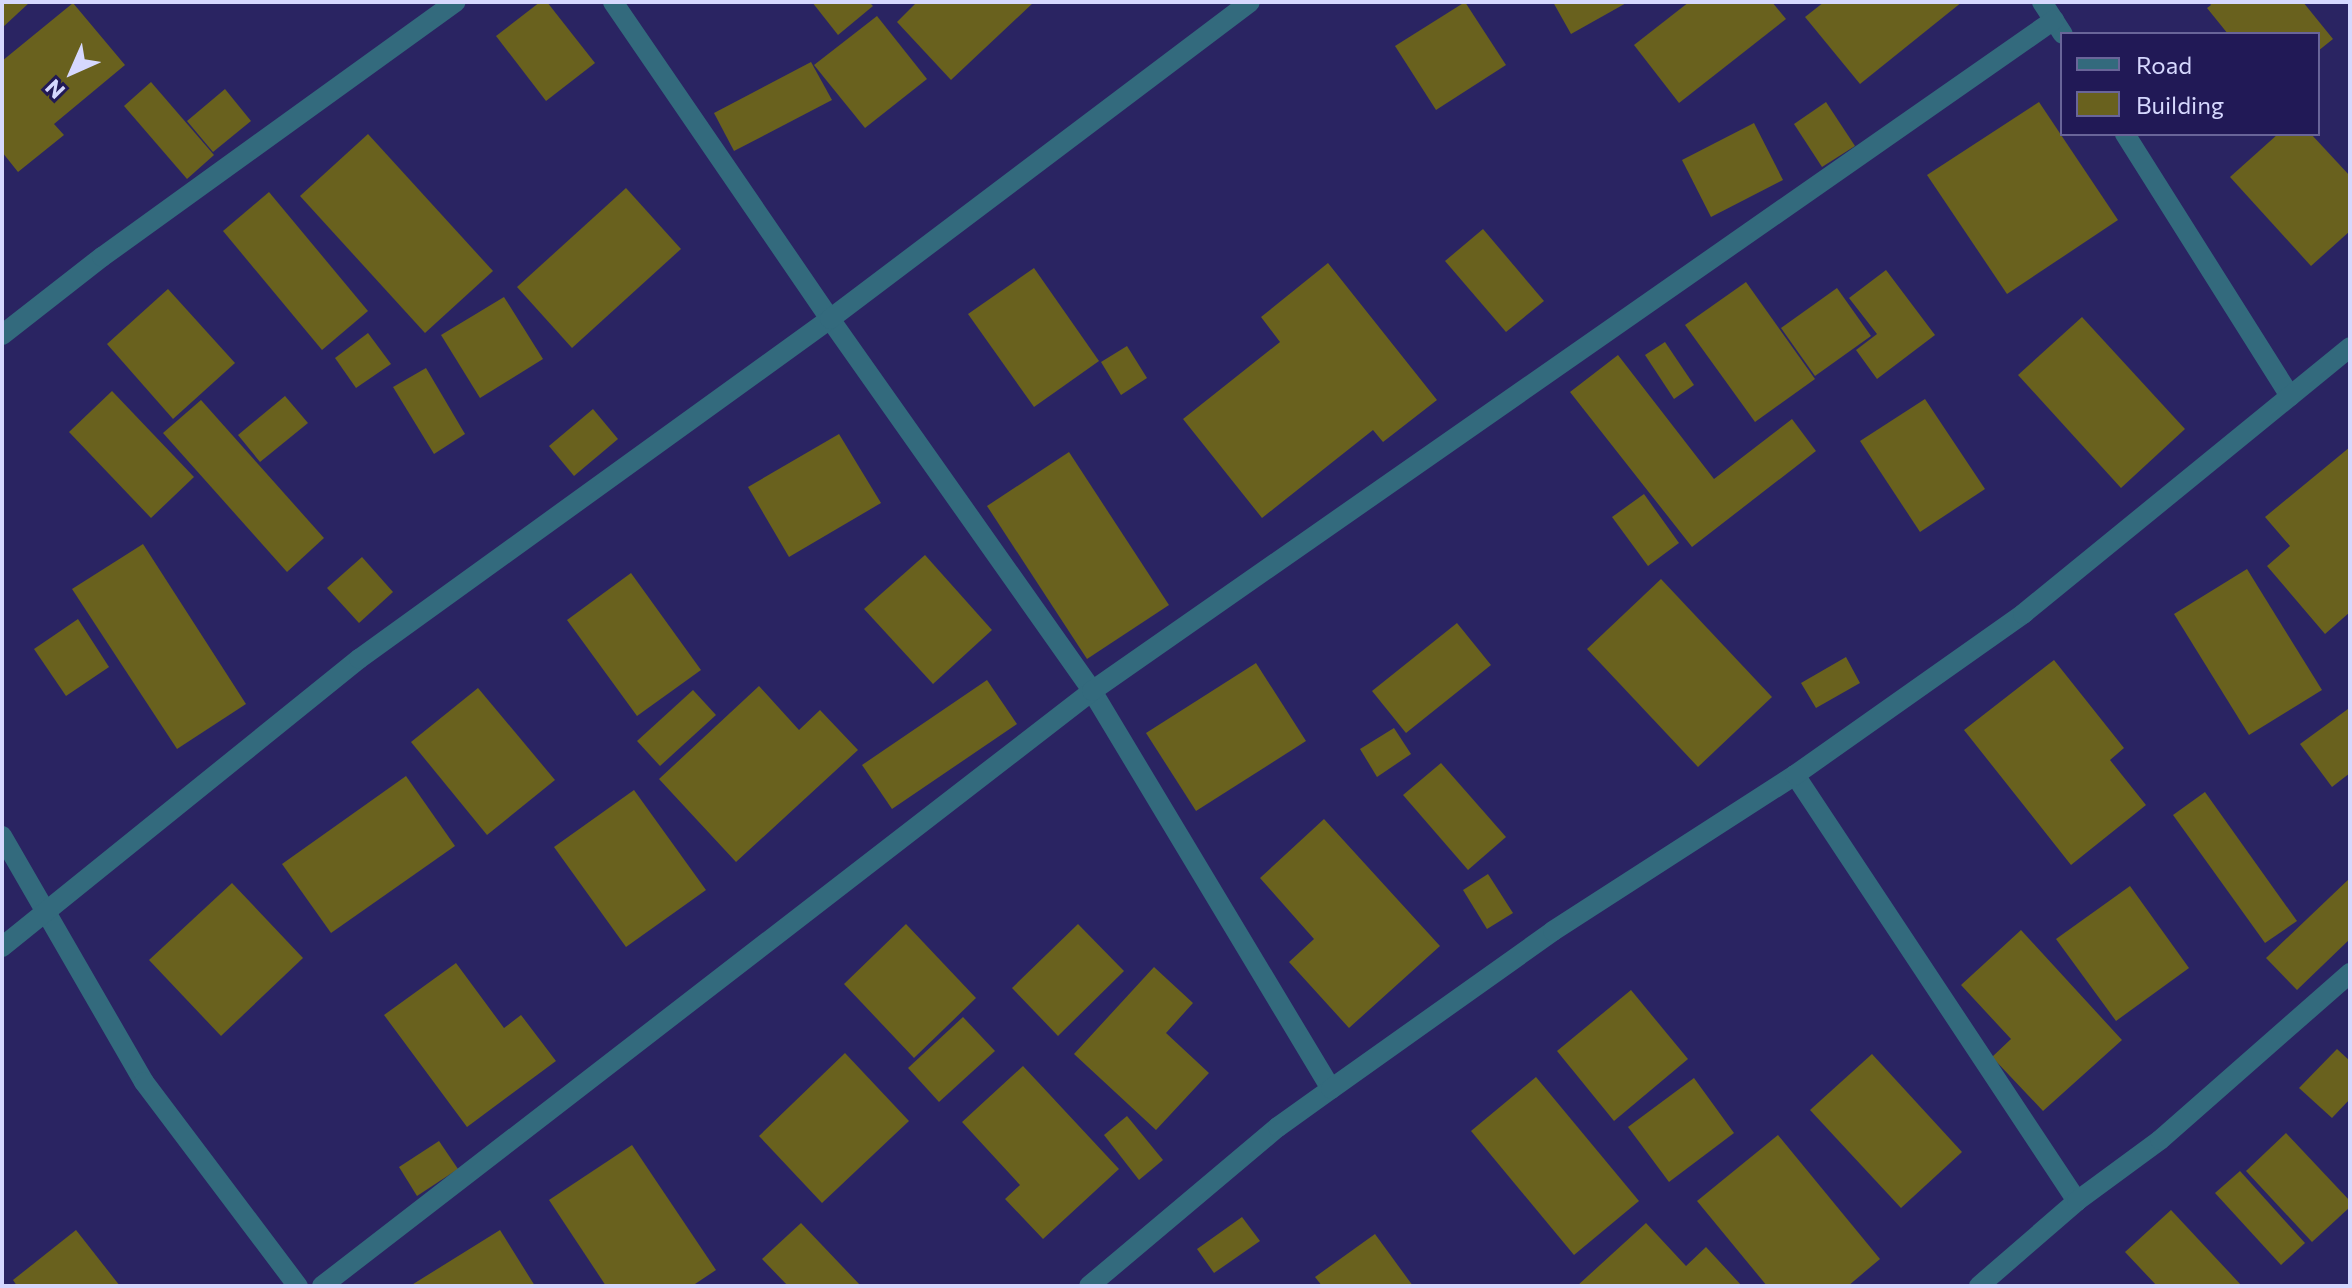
<!DOCTYPE html>
<style>
body{margin:0}
#map{position:relative;width:2352px;height:1288px;overflow:hidden;background:#2a2462;font-family:Commissioner,sans-serif}
div>[style]{position:absolute}
[style*='--x']{left:calc(var(--x)*1px);top:calc(var(--y)*1px);width:calc(var(--w)*1px);rotate:calc(var(--a)*1deg)}
.building>*{inset:0;background:#69611e}
.minor>*{height:20px;margin:-10px;padding:0 10px;transform-origin:10px;border-radius:10px;background:#336a7d}
span{translate:-50% -50%;white-space:nowrap;text-align:center;line-height:1.15;-webkit-text-stroke:6px #211956;paint-order:stroke}
.frame{position:absolute;inset:0;border:4px solid #d6d8fe;pointer-events:none}
.legend{position:absolute;left:2060px;top:32px;width:260px;height:104px;box-sizing:border-box;background:#211956;border:2px solid #696599;margin:0;padding:10px 14px;list-style:none;font-size:24px;color:#d6d8fe}
.legend li{display:flex;align-items:center;gap:16px;height:40px}
.legend b{width:40px;border:2px solid #696599}
.north{position:absolute;left:32px;top:32px;width:80px;height:80px;-webkit-text-stroke:6px #211956;paint-order:stroke;rotate:225deg;font-size:22px;font-weight:700;line-height:32px;text-align:center;color:#d6d8fe}
.north::after{content:'';display:block;margin:auto;width:28px;height:36px;background:#d6d8fe;clip-path:polygon(50% 0,100% 100%,50% 72%,0 100%)}
</style>
<div id="map">
<div class="building">
<i style="clip-path:polygon(2px 2px,30px 2px,2px 28px)"></i>
<i style="clip-path:polygon(540px 2px,547px 2px,595px 63px,546px 101px,496px 36px)"></i>
<i style="clip-path:polygon(812px 2px,869px 2px,873px 6px,838px 35px)"></i>
<i style="clip-path:polygon(917px 2px,1034px 2px,951px 80px,897px 22px)"></i>
<i style="clip-path:polygon(1465px 2px,1506px 65px,1436px 110px,1395px 46px)"></i>
<i style="clip-path:polygon(1553px 2px,1628px 2px,1571px 34px)"></i>
<i style="clip-path:polygon(1689px 2px,1772px 2px,1786px 19px,1679px 103px,1634px 45px)"></i>
<i style="clip-path:polygon(1824px 2px,1962px 2px,1860px 84px,1805px 17px)"></i>
<i style="clip-path:polygon(2209px 2px,2303px 2px,2333px 39px,2318px 51px,2318px 34px,2228px 34px,2207px 8px,2211px 5px)"></i>
<i style="clip-path:polygon(73px 3px,125px 65px,54px 124px,64px 135px,18px 172px,2px 152px,2px 61px)"></i>
<i style="clip-path:polygon(877px 16px,927px 79px,865px 128px,814px 65px)"></i>
<i style="clip-path:polygon(811px 62px,832px 100px,734px 151px,714px 113px)"></i>
<i style="clip-path:polygon(151px 82px,214px 155px,187px 179px,124px 106px)"></i>
<i style="clip-path:polygon(225px 89px,251px 121px,213px 152px,187px 121px)"></i>
<i style="clip-path:polygon(1826px 102px,1855px 146px,1822px 167px,1794px 124px)"></i>
<i style="clip-path:polygon(2039px 102px,2118px 220px,2007px 294px,1927px 175px)"></i>
<i style="clip-path:polygon(1754px 123px,1783px 180px,1711px 217px,1682px 160px)"></i>
<i style="clip-path:polygon(368px 134px,493px 271px,425px 333px,300px 196px)"></i>
<i style="clip-path:polygon(2278px 134px,2311px 134px,2350px 176px,2350px 231px,2311px 266px,2230px 177px)"></i>
<i style="clip-path:polygon(626px 188px,681px 249px,572px 348px,517px 287px)"></i>
<i style="clip-path:polygon(269px 192px,368px 311px,322px 350px,223px 231px)"></i>
<i style="clip-path:polygon(1483px 229px,1544px 301px,1506px 332px,1445px 261px)"></i>
<i style="clip-path:polygon(1328px 263px,1437px 400px,1383px 442px,1373px 430px,1262px 518px,1183px 419px,1280px 342px,1261px 317px)"></i>
<i style="clip-path:polygon(1034px 268px,1099px 361px,1034px 407px,968px 314px)"></i>
<i style="clip-path:polygon(1886px 270px,1935px 335px,1877px 379px,1856px 350px,1877px 334px,1849px 298px)"></i>
<i style="clip-path:polygon(1746px 282px,1815px 379px,1755px 422px,1685px 325px)"></i>
<i style="clip-path:polygon(1837px 288px,1871px 336px,1815px 376px,1781px 328px)"></i>
<i style="clip-path:polygon(168px 289px,235px 363px,173px 419px,107px 344px)"></i>
<i style="clip-path:polygon(504px 297px,543px 359px,480px 398px,441px 335px)"></i>
<i style="clip-path:polygon(2082px 317px,2185px 429px,2121px 488px,2018px 375px)"></i>
<i style="clip-path:polygon(368px 333px,391px 364px,356px 388px,335px 358px)"></i>
<i style="clip-path:polygon(1665px 342px,1694px 385px,1674px 399px,1645px 355px)"></i>
<i style="clip-path:polygon(1127px 346px,1147px 378px,1121px 395px,1101px 362px)"></i>
<i style="clip-path:polygon(1618px 355px,1714px 479px,1792px 419px,1816px 451px,1692px 547px,1570px 392px)"></i>
<i style="clip-path:polygon(426px 368px,465px 434px,434px 454px,393px 387px)"></i>
<i style="clip-path:polygon(112px 391px,194px 477px,151px 518px,69px 432px)"></i>
<i style="clip-path:polygon(285px 396px,308px 423px,260px 462px,238px 435px)"></i>
<i style="clip-path:polygon(1925px 399px,1985px 489px,1920px 532px,1860px 441px)"></i>
<i style="clip-path:polygon(201px 400px,324px 538px,287px 572px,163px 433px)"></i>
<i style="clip-path:polygon(593px 409px,618px 439px,574px 476px,549px 446px)"></i>
<i style="clip-path:polygon(839px 434px,881px 503px,789px 557px,748px 487px)"></i>
<i style="clip-path:polygon(2350px 447px,2350px 612px,2325px 634px,2267px 566px,2290px 546px,2265px 517px)"></i>
<i style="clip-path:polygon(1069px 452px,1169px 605px,1087px 659px,987px 506px)"></i>
<i style="clip-path:polygon(1644px 494px,1679px 543px,1648px 566px,1612px 517px)"></i>
<i style="clip-path:polygon(143px 544px,246px 704px,177px 749px,72px 589px)"></i>
<i style="clip-path:polygon(925px 555px,992px 630px,933px 684px,864px 609px)"></i>
<i style="clip-path:polygon(362px 557px,393px 592px,359px 623px,327px 588px)"></i>
<i style="clip-path:polygon(2247px 569px,2322px 690px,2249px 735px,2174px 614px)"></i>
<i style="clip-path:polygon(631px 573px,701px 670px,637px 716px,567px 620px)"></i>
<i style="clip-path:polygon(1661px 579px,1772px 697px,1698px 767px,1587px 649px)"></i>
<i style="clip-path:polygon(78px 619px,109px 667px,66px 696px,34px 649px)"></i>
<i style="clip-path:polygon(1457px 623px,1491px 665px,1406px 733px,1372px 691px)"></i>
<i style="clip-path:polygon(1846px 657px,1860px 683px,1816px 708px,1801px 683px)"></i>
<i style="clip-path:polygon(2054px 660px,2124px 748px,2110px 760px,2146px 805px,2071px 865px,1964px 730px)"></i>
<i style="clip-path:polygon(1256px 663px,1306px 741px,1196px 811px,1146px 733px)"></i>
<i style="clip-path:polygon(987px 680px,1017px 724px,892px 809px,862px 765px)"></i>
<i style="clip-path:polygon(759px 686px,799px 730px,820px 710px,858px 750px,736px 862px,659px 779px)"></i>
<i style="clip-path:polygon(478px 688px,555px 780px,487px 835px,411px 742px)"></i>
<i style="clip-path:polygon(693px 690px,716px 715px,660px 766px,637px 741px)"></i>
<i style="clip-path:polygon(2348px 709px,2350px 773px,2332px 787px,2300px 744px)"></i>
<i style="clip-path:polygon(1394px 728px,1411px 754px,1377px 777px,1360px 749px)"></i>
<i style="clip-path:polygon(1441px 763px,1506px 837px,1468px 870px,1403px 795px)"></i>
<i style="clip-path:polygon(406px 776px,455px 846px,331px 933px,282px 864px)"></i>
<i style="clip-path:polygon(634px 790px,706px 890px,626px 947px,554px 847px)"></i>
<i style="clip-path:polygon(2205px 792px,2297px 921px,2265px 943px,2173px 815px)"></i>
<i style="clip-path:polygon(1324px 819px,1440px 946px,1349px 1028px,1289px 962px,1314px 939px,1260px 878px)"></i>
<i style="clip-path:polygon(1488px 874px,1513px 913px,1487px 929px,1463px 890px)"></i>
<i style="clip-path:polygon(2350px 878px,2350px 939px,2297px 990px,2266px 958px)"></i>
<i style="clip-path:polygon(232px 883px,303px 958px,221px 1036px,149px 960px)"></i>
<i style="clip-path:polygon(2130px 886px,2189px 968px,2116px 1021px,2056px 939px)"></i>
<i style="clip-path:polygon(906px 924px,976px 998px,914px 1058px,844px 984px)"></i>
<i style="clip-path:polygon(1078px 924px,1124px 971px,1058px 1036px,1012px 988px)"></i>
<i style="clip-path:polygon(2021px 930px,2122px 1040px,2043px 1111px,1992px 1057px,2011px 1039px,1961px 985px)"></i>
<i style="clip-path:polygon(456px 963px,504px 1028px,521px 1015px,556px 1061px,467px 1127px,384px 1015px)"></i>
<i style="clip-path:polygon(1154px 967px,1193px 1003px,1166px 1033px,1209px 1073px,1156px 1130px,1074px 1054px)"></i>
<i style="clip-path:polygon(1631px 990px,1688px 1059px,1614px 1121px,1557px 1051px)"></i>
<i style="clip-path:polygon(963px 1017px,995px 1051px,939px 1102px,908px 1068px)"></i>
<i style="clip-path:polygon(2337px 1049px,2350px 1061px,2350px 1099px,2332px 1118px,2299px 1088px)"></i>
<i style="clip-path:polygon(845px 1053px,909px 1121px,822px 1203px,759px 1136px)"></i>
<i style="clip-path:polygon(1872px 1054px,1962px 1152px,1901px 1208px,1810px 1110px)"></i>
<i style="clip-path:polygon(1023px 1066px,1119px 1169px,1043px 1239px,1005px 1199px,1020px 1185px,962px 1122px)"></i>
<i style="clip-path:polygon(1536px 1077px,1639px 1201px,1574px 1255px,1471px 1131px)"></i>
<i style="clip-path:polygon(1694px 1078px,1734px 1133px,1669px 1182px,1628px 1127px)"></i>
<i style="clip-path:polygon(1127px 1116px,1163px 1160px,1139px 1180px,1104px 1135px)"></i>
<i style="clip-path:polygon(2286px 1133px,2350px 1201px,2350px 1207px,2312px 1242px,2246px 1171px)"></i>
<i style="clip-path:polygon(1778px 1135px,1880px 1259px,1848px 1286px,1767px 1286px,1697px 1201px)"></i>
<i style="clip-path:polygon(439px 1141px,458px 1169px,417px 1196px,399px 1167px)"></i>
<i style="clip-path:polygon(632px 1145px,716px 1270px,692px 1286px,606px 1286px,549px 1200px)"></i>
<i style="clip-path:polygon(2240px 1171px,2305px 1243px,2281px 1265px,2215px 1193px)"></i>
<i style="clip-path:polygon(2171px 1210px,2242px 1286px,2157px 1286px,2125px 1252px)"></i>
<i style="clip-path:polygon(1242px 1217px,1260px 1241px,1214px 1273px,1197px 1249px)"></i>
<i style="clip-path:polygon(801px 1223px,861px 1286px,788px 1286px,762px 1259px)"></i>
<i style="clip-path:polygon(1646px 1223px,1686px 1266px,1706px 1247px,1742px 1286px,1577px 1286px)"></i>
<i style="clip-path:polygon(76px 1230px,120px 1286px,17px 1286px,13px 1280px)"></i>
<i style="clip-path:polygon(500px 1230px,535px 1286px,410px 1286px)"></i>
<i style="clip-path:polygon(1375px 1234px,1413px 1286px,1322px 1286px,1315px 1277px)"></i>
</div>
<div class="minor">
<i style="--x:613;--y:2;--w:384;--a:55.6"></i>
<i style="--x:830;--y:319;--w:455;--a:54.8"></i>
<i style="--x:1092;--y:691;--w:464;--a:59"></i>
<i style="--x:2042;--y:2;--w:38;--a:57"></i>
<i style="--x:2125;--y:134;--w:310;--a:57.8"></i>
<i style="--x:2;--y:335;--w:127;--a:-38"></i>
<i style="--x:102;--y:257;--w:436;--a:-35.8"></i>
<i style="--x:1795;--y:775;--w:511;--a:56.5"></i>
<i style="--x:2;--y:836;--w:284;--a:60"></i>
<i style="--x:144;--y:1082;--w:256;--a:53"></i>
<i style="--x:2;--y:947;--w:459;--a:-38.9"></i>
<i style="--x:359;--y:659;--w:581;--a:-35.82"></i>
<i style="--x:830;--y:319;--w:526;--a:-37.04"></i>
<i style="--x:322;--y:1286;--w:973;--a:-37.69"></i>
<i style="--x:1092;--y:691;--w:1173;--a:-34.9"></i>
<i style="--x:1089;--y:1286;--w:247;--a:-40.1"></i>
<i style="--x:1278;--y:1127;--w:65;--a:-35.6"></i>
<i style="--x:1331;--y:1089;--w:272;--a:-35.4"></i>
<i style="--x:1553;--y:931;--w:288;--a:-32.8"></i>
<i style="--x:1795;--y:775;--w:279;--a:-35.2"></i>
<i style="--x:2023;--y:614;--w:422;--a:-39.2"></i>
<i style="--x:1979;--y:1286;--w:130;--a:-40.9"></i>
<i style="--x:2077;--y:1201;--w:103;--a:-36.3"></i>
<i style="--x:2160;--y:1140;--w:253;--a:-41.3"></i>
</div>
<div class="frame"></div>
<ul class="legend">
<li><b style="height:10px;background:#336a7d"></b>Road</li>
<li><b style="height:22px;background:#69611e"></b>Building</li>
</ul>
<div class="north">N</div>
</div>
